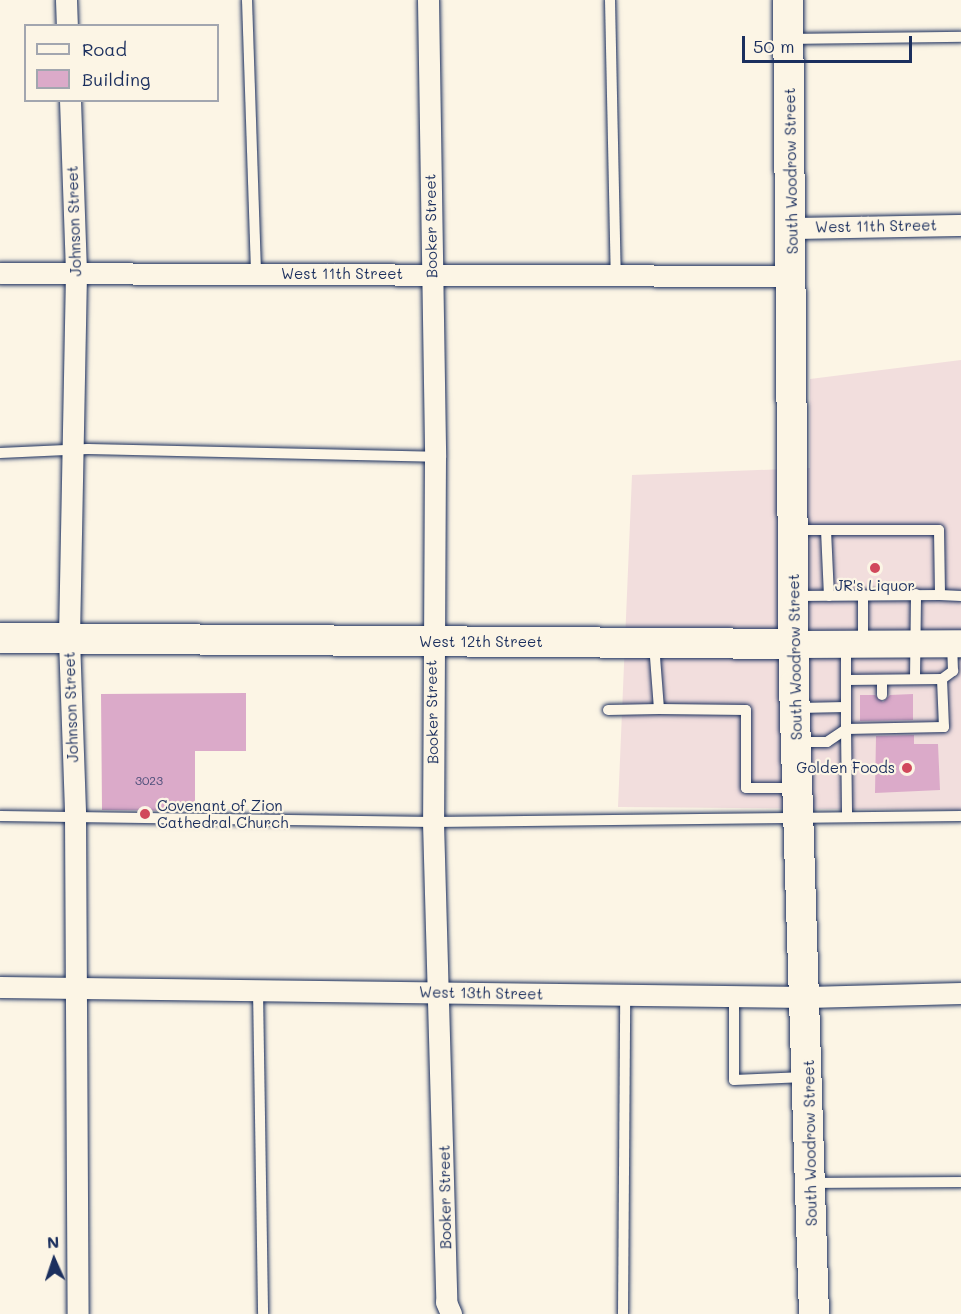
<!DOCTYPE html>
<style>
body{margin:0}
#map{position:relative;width:961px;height:1314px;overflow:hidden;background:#fcf5e5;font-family:Mali,sans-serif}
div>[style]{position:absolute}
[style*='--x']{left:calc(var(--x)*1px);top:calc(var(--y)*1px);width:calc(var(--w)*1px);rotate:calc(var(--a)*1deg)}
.built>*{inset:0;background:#f2dedd}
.building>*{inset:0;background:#dbaac9}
.roads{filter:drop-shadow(0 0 2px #1b2f5e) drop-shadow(0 0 2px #1b2f5e)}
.service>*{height:10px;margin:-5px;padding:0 5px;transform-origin:5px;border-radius:5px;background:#fcf5e5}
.minor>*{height:21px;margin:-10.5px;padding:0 10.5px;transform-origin:10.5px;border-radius:10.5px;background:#fcf5e5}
.tertiary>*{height:27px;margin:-13.5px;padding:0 13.5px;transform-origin:13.5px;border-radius:13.5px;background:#fcf5e5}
.secondary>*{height:30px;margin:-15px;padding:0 15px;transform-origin:15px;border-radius:15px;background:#fcf5e5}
.dots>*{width:16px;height:16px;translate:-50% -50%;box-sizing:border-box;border:3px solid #fcf5e5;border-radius:50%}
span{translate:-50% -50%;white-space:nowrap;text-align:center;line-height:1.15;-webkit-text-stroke:4.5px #fcf5e5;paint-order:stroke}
.number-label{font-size:12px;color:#4b4e79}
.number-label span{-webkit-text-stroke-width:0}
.street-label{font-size:15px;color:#1b2f5e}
.poi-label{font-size:15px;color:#1b2f5e}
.right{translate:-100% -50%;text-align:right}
.left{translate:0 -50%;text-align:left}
.legend{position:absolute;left:24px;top:24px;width:195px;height:78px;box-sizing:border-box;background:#fcf5e5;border:2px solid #a2a6af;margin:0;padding:8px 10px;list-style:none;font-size:18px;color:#1b2f5e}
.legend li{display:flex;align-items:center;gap:12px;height:30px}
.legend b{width:30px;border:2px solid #a2a6af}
.north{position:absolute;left:24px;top:1230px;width:60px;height:60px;-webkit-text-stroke:4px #fcf5e5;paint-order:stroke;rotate:357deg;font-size:16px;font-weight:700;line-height:24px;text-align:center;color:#1b2f5e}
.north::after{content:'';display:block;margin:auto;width:21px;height:27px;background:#1b2f5e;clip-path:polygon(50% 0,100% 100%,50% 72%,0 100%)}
.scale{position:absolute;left:742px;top:36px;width:170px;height:27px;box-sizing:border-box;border:3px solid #1b2f5e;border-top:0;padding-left:8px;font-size:18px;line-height:21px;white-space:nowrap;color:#1b2f5e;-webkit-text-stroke:4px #fcf5e5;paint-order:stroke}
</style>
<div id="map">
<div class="built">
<i style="clip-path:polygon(961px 360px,961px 810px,618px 807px,632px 475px,810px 468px,810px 379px)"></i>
</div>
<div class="building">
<i style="clip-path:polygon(246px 693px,246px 751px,195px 751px,195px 811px,102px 810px,101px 694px)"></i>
<i style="clip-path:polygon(913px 694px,913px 720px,860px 721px,860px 695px,875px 695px,883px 702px,890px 695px)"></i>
<i style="clip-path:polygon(914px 735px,914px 744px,938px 744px,940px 790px,875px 793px,876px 736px)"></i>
</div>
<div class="roads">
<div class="service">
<i style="--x:247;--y:0;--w:274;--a:88.1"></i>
<i style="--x:610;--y:0;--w:275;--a:88.8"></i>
<i style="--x:790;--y:39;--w:171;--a:-0.7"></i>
<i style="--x:0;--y:453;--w:88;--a:-2.6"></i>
<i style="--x:88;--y:449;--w:347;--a:1.3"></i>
<i style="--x:794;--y:530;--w:145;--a:0"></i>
<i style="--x:939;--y:530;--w:65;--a:89.1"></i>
<i style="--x:940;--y:595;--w:145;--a:179.6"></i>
<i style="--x:826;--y:530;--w:66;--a:87.4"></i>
<i style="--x:863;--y:595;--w:48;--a:90"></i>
<i style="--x:940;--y:595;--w:21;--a:3"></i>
<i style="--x:654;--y:644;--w:65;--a:85.6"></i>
<i style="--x:659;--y:709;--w:87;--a:0.7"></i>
<i style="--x:746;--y:710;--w:78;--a:90"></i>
<i style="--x:746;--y:788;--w:51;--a:0"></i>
<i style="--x:846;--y:644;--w:85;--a:90"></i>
<i style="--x:846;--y:729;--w:98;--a:-1.2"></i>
<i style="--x:944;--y:727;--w:48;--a:-92.4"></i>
<i style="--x:942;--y:679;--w:14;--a:-36"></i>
<i style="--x:953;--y:671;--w:28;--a:-92"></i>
<i style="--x:915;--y:679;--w:85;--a:-89.3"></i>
<i style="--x:846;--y:680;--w:96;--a:-0.6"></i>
<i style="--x:882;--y:680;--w:15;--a:90"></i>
<i style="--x:798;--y:708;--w:48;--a:-1.2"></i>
<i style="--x:608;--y:710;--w:51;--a:-1.1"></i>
<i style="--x:846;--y:729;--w:87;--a:89.3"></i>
<i style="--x:796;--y:742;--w:31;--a:0"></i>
<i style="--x:827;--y:742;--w:23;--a:-34"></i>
<i style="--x:0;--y:816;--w:433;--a:0.8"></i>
<i style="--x:433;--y:822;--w:528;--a:-0.65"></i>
<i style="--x:258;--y:990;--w:324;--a:89.1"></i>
<i style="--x:734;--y:996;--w:84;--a:90"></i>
<i style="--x:734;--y:1080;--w:71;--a:-2.4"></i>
<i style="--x:811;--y:1183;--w:150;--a:-0.4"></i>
<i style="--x:623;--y:1314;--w:319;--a:-89.6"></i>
</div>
<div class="minor">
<i style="--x:66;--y:0;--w:26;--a:88"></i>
<i style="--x:428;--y:0;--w:457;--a:89.1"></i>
<i style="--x:435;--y:457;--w:365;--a:90.3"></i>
<i style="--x:433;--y:822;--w:480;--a:88.4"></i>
<i style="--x:446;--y:1302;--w:13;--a:67"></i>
<i style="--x:70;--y:100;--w:173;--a:88"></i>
<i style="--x:76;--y:273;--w:366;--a:91.1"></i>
<i style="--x:69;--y:639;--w:176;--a:88"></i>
<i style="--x:75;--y:815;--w:499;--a:89.7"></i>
<i style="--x:792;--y:228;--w:169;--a:-1"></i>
<i style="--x:0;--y:273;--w:792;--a:0.22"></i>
<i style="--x:0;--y:987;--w:807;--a:0.71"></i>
<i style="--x:807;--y:997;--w:154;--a:-1.5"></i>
</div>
<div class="tertiary">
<i style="--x:795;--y:644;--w:166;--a:-0.3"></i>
</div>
<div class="secondary">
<i style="--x:788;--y:0;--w:685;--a:89.5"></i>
<i style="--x:794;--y:685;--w:629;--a:88.18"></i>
<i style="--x:0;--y:638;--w:795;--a:0.43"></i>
</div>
</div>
<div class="dots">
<i style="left:875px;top:568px;background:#d1495b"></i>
<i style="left:907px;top:768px;background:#d1495b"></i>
<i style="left:145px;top:814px;background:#d1495b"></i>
</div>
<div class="number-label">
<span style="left:149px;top:781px">3023</span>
</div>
<div class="street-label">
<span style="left:791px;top:171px;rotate:-91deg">South Woodrow Street</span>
<span style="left:74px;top:221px;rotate:-92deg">Johnson Street</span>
<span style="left:431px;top:226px;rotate:-91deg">Booker Street</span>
<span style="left:876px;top:226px;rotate:-1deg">West 11th Street</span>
<span style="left:342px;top:274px">West 11th Street</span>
<span style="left:481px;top:642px">West 12th Street</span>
<span style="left:795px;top:657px;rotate:-91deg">South Woodrow Street</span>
<span style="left:71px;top:707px;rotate:-92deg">Johnson Street</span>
<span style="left:432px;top:712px;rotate:-91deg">Booker Street</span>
<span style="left:481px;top:993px;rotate:1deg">West 13th Street</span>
<span style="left:810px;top:1143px;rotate:-91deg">South Woodrow Street</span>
<span style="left:445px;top:1197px;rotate:-91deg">Booker Street</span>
</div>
<div class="poi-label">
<span style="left:875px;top:586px">JR's Liquor</span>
<span class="right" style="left:895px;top:768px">Golden Foods</span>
<span class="left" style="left:157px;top:814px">Covenant of Zion<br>Cathedral Church</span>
</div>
<ul class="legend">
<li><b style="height:8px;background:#fcf5e5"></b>Road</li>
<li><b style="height:16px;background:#dbaac9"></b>Building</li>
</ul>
<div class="north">N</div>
<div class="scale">50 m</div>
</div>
